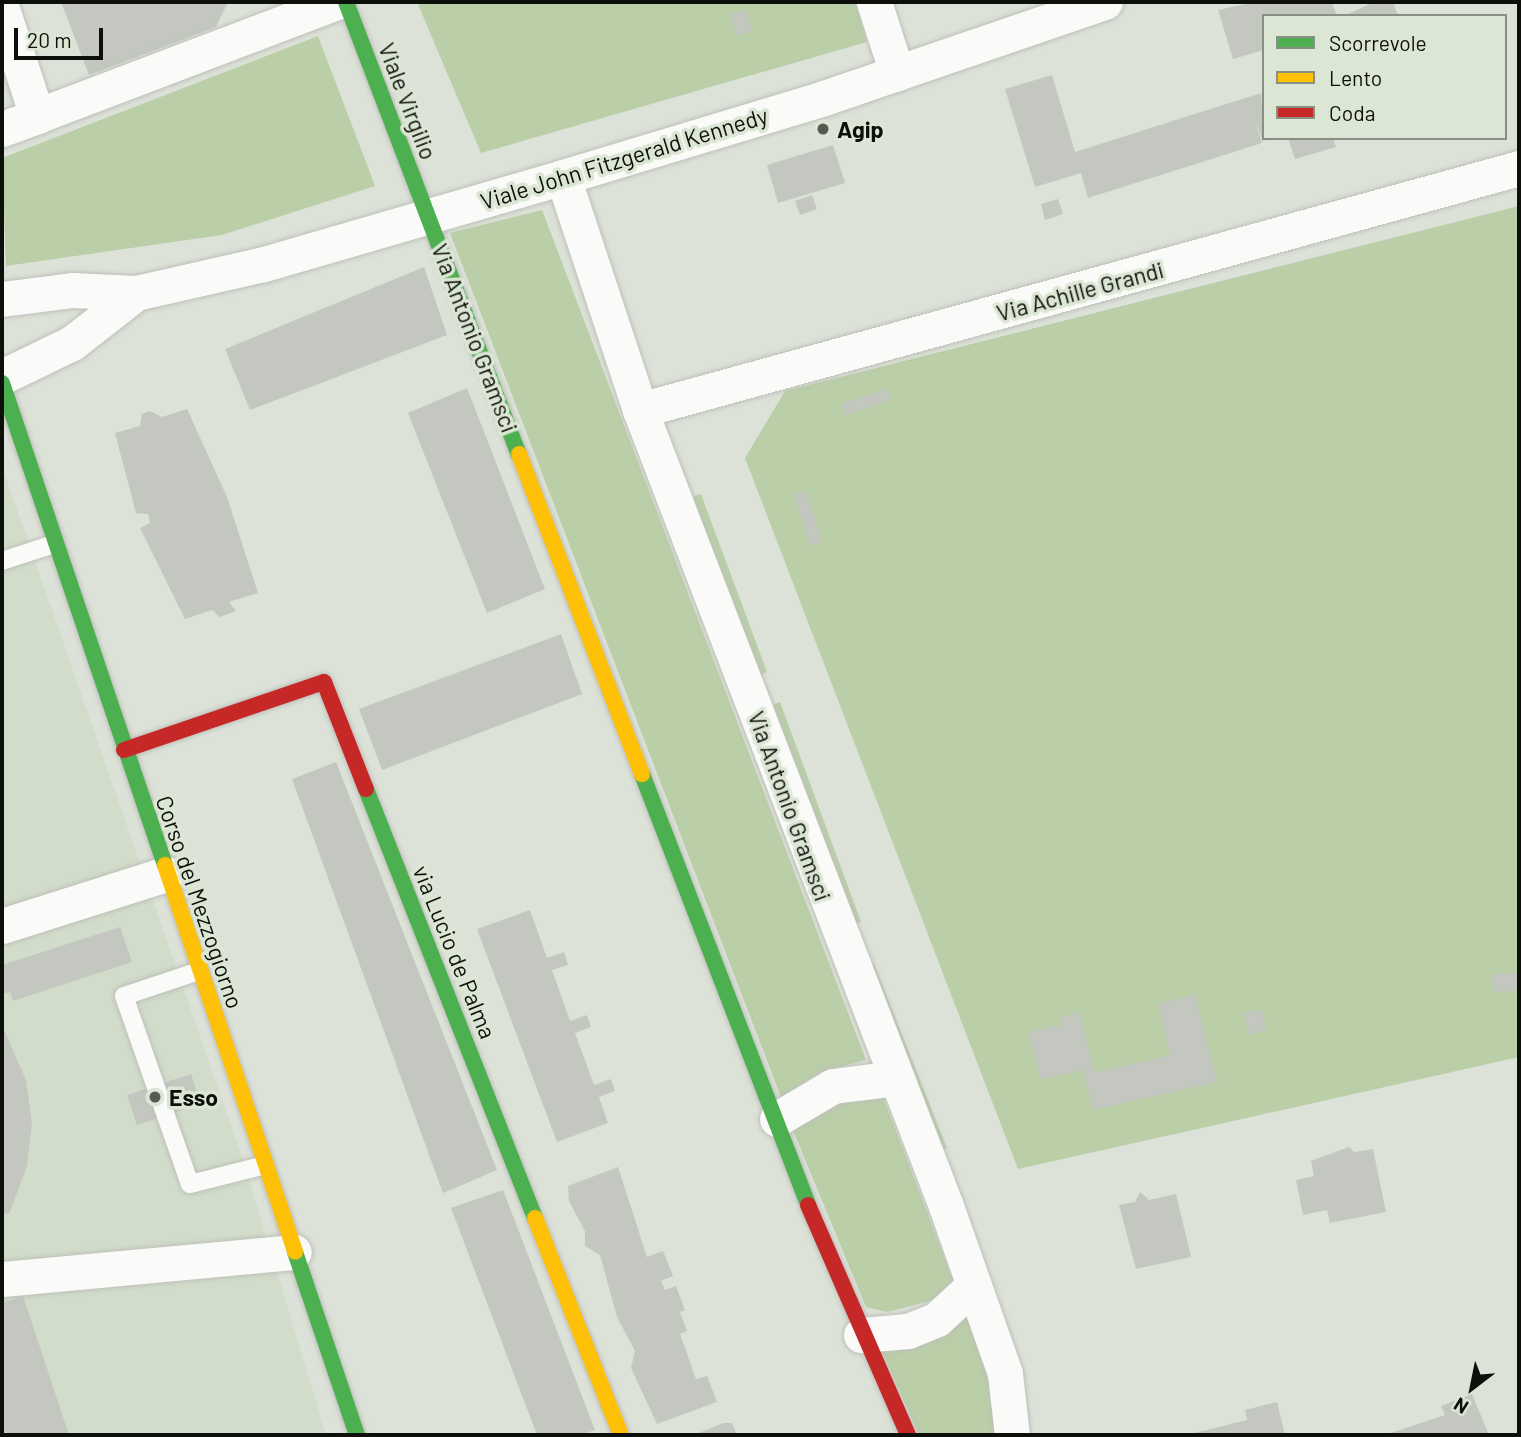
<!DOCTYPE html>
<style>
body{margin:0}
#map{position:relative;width:1521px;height:1437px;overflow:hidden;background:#dde2d8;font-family:Barlow,sans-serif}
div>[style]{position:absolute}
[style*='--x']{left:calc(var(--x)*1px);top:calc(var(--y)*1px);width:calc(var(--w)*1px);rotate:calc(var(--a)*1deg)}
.built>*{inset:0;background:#d2dcca}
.green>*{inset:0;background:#bacea8}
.building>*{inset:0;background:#c3c7bf}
.roads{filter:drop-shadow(0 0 2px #bdc0b9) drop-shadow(0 0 2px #bdc0b9)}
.lane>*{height:18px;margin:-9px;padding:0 9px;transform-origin:9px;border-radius:9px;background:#fafbf9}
.street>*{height:35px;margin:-17.5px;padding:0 17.5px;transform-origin:17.5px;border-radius:17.5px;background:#fafbf9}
.fast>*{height:16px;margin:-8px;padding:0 8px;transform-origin:8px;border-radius:8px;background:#4caf50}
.slow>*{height:16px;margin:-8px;padding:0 8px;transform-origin:8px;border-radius:8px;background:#ffc107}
.jam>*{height:16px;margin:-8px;padding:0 8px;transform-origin:8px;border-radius:8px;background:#c62828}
.dots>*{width:19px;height:19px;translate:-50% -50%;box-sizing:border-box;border:4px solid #dce6d4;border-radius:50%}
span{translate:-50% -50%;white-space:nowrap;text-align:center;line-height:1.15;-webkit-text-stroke:7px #dce6d4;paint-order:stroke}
.street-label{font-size:23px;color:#0d100a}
.poi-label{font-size:23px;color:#0d100a;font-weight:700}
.left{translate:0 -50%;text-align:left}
.frame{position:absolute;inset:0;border:4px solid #0d100a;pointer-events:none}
.legend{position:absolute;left:1262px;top:14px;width:245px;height:126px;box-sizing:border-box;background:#dce6d4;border:2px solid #899083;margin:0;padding:9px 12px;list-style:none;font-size:21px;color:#0d100a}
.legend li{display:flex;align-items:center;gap:14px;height:35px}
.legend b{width:35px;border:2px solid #899083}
.north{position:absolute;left:1437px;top:1353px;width:70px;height:70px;-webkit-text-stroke:5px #dce6d4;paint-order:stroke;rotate:212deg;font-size:19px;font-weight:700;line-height:28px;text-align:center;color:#0d100a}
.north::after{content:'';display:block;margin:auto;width:24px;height:32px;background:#0d100a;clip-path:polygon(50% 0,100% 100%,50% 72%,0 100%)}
.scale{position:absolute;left:14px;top:28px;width:89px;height:32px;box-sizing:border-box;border:4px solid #0d100a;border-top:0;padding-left:9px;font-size:21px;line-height:24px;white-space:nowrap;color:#0d100a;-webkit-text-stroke:5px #dce6d4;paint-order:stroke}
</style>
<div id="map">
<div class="built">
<i style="clip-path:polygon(2px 466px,244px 1163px,326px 1435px,2px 1435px)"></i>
</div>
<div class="green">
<i style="clip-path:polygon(417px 2px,855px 2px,867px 42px,481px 153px)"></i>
<i style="clip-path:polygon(318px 36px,375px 186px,222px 235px,6px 266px,2px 158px)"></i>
<i style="clip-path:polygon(1519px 206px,1519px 1057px,1018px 1169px,745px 458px,785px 391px)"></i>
<i style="clip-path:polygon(542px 210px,866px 1060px,821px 1072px,781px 1097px,450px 233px)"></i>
<i style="clip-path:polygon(701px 494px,767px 672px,753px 677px,687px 499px)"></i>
<i style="clip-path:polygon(780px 702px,861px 922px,849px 927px,769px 706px)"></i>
<i style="clip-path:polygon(874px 964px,947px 1148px,938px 1152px,866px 968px)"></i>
<i style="clip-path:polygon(882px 1094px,953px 1280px,934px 1300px,887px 1312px,866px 1307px,790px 1123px,842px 1097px)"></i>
<i style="clip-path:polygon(966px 1311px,992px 1385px,1000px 1435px,919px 1435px,880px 1347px)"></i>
</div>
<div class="building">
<i style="clip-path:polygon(61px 2px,228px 2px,216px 27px,89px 75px)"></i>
<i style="clip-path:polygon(1256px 2px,1332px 2px,1337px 16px,1264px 16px,1264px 50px,1233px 59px,1218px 10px)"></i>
<i style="clip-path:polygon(1374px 2px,1393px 2px,1398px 16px,1344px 16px)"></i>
<i style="clip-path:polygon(745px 10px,752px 31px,737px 36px,730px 15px)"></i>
<i style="clip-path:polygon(1052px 75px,1075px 152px,1261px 93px,1264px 138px,1271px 139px,1263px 141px,1255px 121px,1262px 143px,1088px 198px,1081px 173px,1035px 187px,1005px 89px)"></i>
<i style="clip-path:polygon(1288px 138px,1333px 138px,1336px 147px,1295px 159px)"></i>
<i style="clip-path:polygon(833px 145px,845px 183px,778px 203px,767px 165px)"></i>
<i style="clip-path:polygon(812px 195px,817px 209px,800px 215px,795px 201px)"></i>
<i style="clip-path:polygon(1058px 199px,1063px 214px,1045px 220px,1041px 204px)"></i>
<i style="clip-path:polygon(424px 267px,447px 335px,250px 410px,225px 349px)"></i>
<i style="clip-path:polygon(467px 388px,545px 589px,487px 613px,408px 413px)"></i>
<i style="clip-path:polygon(887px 389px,891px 400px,845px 415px,841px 404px)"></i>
<i style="clip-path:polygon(187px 409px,227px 497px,258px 593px,229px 602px,236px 611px,220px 617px,212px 610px,185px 619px,140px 528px,150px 523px,148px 514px,136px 513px,115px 433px,140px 426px,142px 414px,150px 411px,162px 417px)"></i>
<i style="clip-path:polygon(806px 491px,822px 542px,810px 545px,794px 495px)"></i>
<i style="clip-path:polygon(561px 634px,582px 694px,382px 770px,359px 709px)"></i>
<i style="clip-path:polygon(336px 762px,497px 1170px,443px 1193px,292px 779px)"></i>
<i style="clip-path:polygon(530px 910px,547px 958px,564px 952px,568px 965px,552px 970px,570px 1021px,587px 1015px,591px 1027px,575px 1033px,594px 1085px,611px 1079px,615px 1091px,599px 1097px,608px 1123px,557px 1142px,477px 929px)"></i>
<i style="clip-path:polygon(120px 927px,132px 962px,13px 1001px,10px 992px,2px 994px,2px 965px)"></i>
<i style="clip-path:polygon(1519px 973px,1519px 991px,1493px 992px,1492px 974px)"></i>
<i style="clip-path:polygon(1195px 995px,1217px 1082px,1093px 1110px,1083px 1070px,1041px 1080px,1028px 1032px,1062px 1025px,1060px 1017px,1079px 1012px,1094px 1072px,1103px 1071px,1170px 1055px,1158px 1004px)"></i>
<i style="clip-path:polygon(1261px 1009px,1267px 1030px,1249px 1035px,1243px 1013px)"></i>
<i style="clip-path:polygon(2px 1026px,26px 1080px,32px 1123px,27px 1166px,9px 1214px,2px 1212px)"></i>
<i style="clip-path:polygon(191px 1074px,201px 1104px,137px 1125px,127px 1095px)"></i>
<i style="clip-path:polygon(1349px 1147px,1354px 1152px,1373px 1149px,1386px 1212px,1330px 1223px,1327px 1210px,1303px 1215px,1296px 1180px,1314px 1176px,1311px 1161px)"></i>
<i style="clip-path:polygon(618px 1167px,647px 1257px,663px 1251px,673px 1276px,661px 1281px,665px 1290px,676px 1286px,685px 1310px,680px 1312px,687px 1331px,680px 1334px,696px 1379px,707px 1376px,717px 1402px,657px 1424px,631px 1368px,635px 1351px,617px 1317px,600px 1255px,585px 1246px,585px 1231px,569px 1201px,568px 1186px)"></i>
<i style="clip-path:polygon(503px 1190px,595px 1430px,580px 1435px,537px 1435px,451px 1208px)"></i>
<i style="clip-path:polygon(1140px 1192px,1149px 1200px,1176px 1194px,1191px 1257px,1136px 1269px,1119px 1205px,1135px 1202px)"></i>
<i style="clip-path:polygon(23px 1296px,69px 1435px,2px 1435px,2px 1303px)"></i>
<i style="clip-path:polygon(1472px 1394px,1489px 1435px,1385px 1435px,1445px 1415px,1441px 1406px)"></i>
<i style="clip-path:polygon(1277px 1402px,1285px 1435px,1186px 1435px,1247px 1420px,1245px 1410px)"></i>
<i style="clip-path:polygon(723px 1423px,732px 1423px,737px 1435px,694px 1435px)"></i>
</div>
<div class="roads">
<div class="lane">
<i style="--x:2;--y:561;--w:55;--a:-18.1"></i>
<i style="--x:199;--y:971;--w:79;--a:161.6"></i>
<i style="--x:124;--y:996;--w:199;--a:70.7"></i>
<i style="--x:190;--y:1184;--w:77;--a:-14.2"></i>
</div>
<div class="street">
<i style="--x:874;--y:2;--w:75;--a:72.1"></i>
<i style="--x:2;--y:9;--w:113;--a:71.9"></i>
<i style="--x:37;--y:116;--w:321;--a:-20.8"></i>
<i style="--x:2;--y:129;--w:37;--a:-20"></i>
<i style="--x:563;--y:177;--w:245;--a:71.7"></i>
<i style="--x:640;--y:410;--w:853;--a:68.97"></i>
<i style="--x:946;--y:1206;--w:178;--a:70.6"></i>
<i style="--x:1005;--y:1374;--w:61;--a:83.5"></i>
<i style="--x:136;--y:293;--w:131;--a:-12.8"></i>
<i style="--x:264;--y:264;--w:311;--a:-16.2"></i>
<i style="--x:563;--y:177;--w:273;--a:-16.8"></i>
<i style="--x:824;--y:98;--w:297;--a:-18.9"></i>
<i style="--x:2;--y:299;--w:72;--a:-7.2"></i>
<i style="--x:73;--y:290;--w:63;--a:2.7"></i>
<i style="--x:136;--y:293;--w:81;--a:142"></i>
<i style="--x:72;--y:343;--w:78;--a:154.1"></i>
<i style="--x:640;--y:410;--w:912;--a:-15.39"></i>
<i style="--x:2;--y:926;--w:172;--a:-17.6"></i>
<i style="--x:777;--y:1119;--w:65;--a:-30.5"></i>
<i style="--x:833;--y:1086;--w:64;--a:-7.2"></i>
<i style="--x:2;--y:1279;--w:293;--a:-5.3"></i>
<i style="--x:861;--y:1335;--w:47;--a:-4.9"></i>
<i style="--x:908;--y:1331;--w:31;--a:-22"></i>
<i style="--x:937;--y:1319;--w:50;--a:-42.6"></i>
</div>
<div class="fast">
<i style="--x:346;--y:2;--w:484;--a:69.1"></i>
<i style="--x:2;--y:383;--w:509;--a:71.32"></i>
<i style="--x:642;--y:774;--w:462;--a:68.9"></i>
<i style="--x:366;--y:789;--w:461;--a:68.5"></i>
<i style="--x:295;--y:1252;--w:193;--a:71.3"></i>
</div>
<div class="slow">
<i style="--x:519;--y:454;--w:343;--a:69"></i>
<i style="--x:165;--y:865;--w:408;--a:71.4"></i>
<i style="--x:535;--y:1218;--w:233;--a:68.4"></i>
</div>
<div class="jam">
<i style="--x:124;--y:750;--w:211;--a:-18.8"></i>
<i style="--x:324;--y:682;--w:115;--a:68.6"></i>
<i style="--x:808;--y:1205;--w:251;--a:66.5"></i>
</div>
</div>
<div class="dots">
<i style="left:823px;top:129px;background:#565a52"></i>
<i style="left:155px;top:1097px;background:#565a52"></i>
</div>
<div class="street-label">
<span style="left:408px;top:101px;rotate:69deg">Viale Virgilio</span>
<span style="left:624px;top:158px;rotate:-17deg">Viale John Fitzgerald Kennedy</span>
<span style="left:1080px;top:291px;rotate:-15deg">Via Achille Grandi</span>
<span style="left:475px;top:338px;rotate:69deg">Via Antonio Gramsci</span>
<span style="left:790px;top:806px;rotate:70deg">Via Antonio Gramsci</span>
<span style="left:200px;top:902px;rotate:71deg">Corso del Mezzogiorno</span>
<span style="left:455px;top:952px;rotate:68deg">via Lucio de Palma</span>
</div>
<div class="poi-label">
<span class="left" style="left:837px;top:129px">Agip</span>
<span class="left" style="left:169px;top:1097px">Esso</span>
</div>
<div class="frame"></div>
<ul class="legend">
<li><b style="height:9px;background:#4caf50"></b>Scorrevole</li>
<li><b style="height:9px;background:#ffc107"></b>Lento</li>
<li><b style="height:9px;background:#c62828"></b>Coda</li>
</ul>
<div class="north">N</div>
<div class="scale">20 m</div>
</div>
